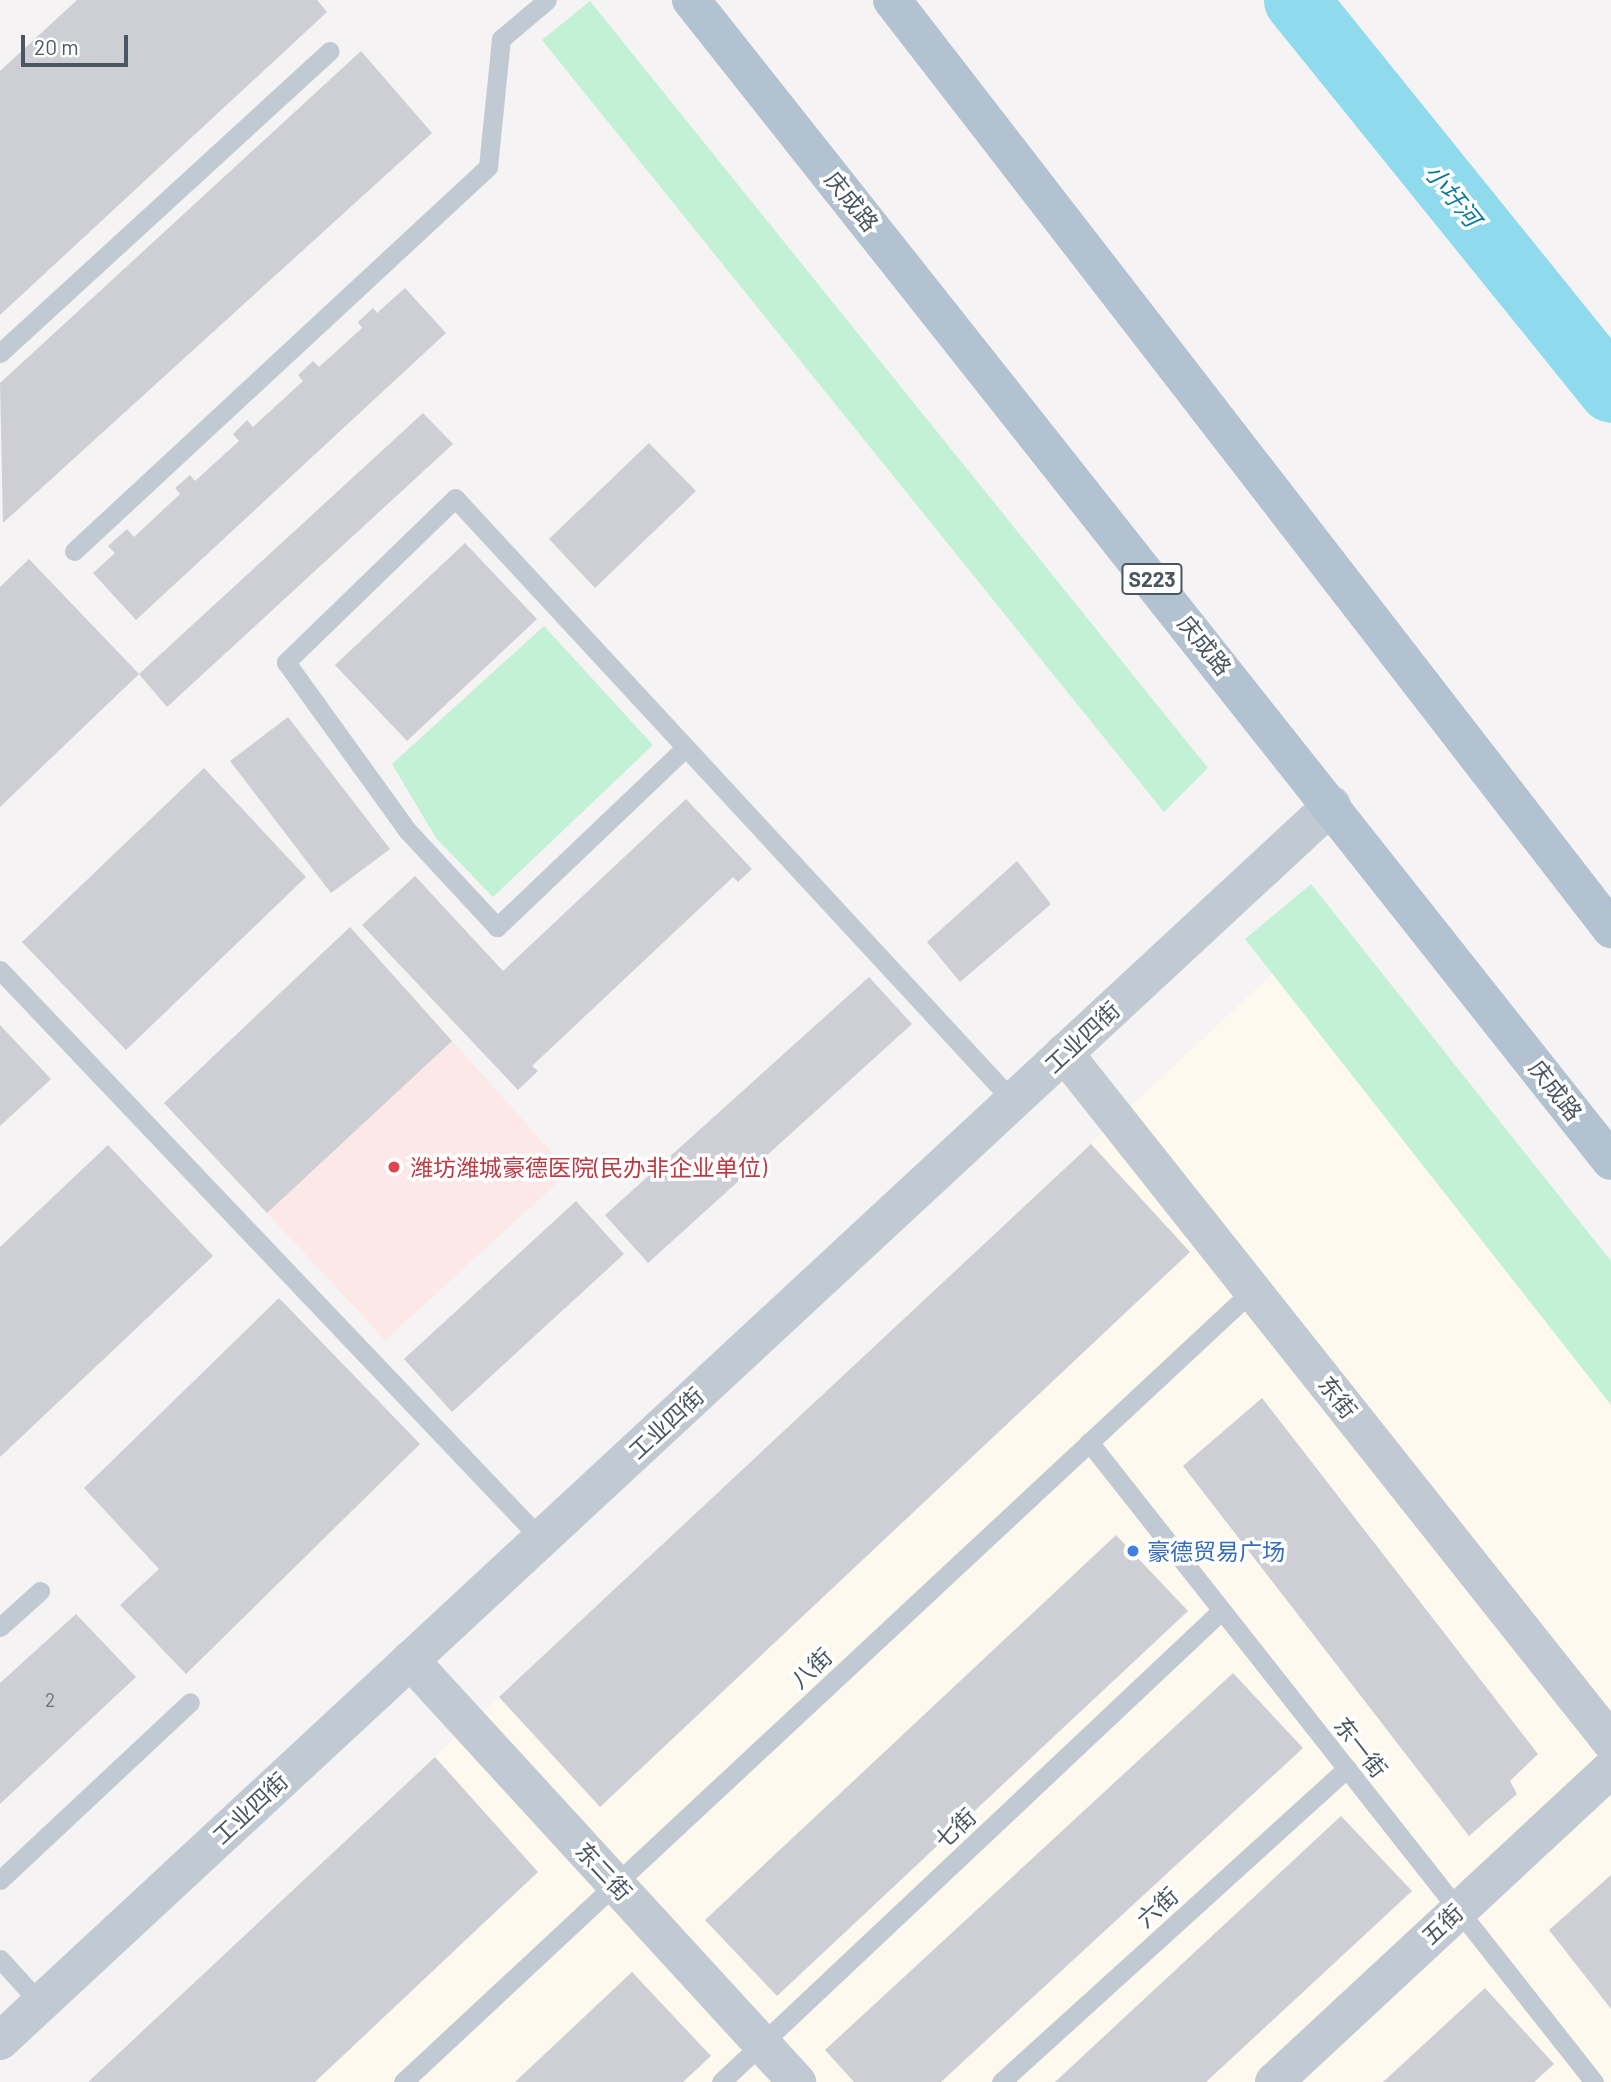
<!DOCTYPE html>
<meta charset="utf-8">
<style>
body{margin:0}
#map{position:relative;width:1611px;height:2082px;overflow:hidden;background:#f5f3f3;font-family:Barlow,"Noto Sans SC",sans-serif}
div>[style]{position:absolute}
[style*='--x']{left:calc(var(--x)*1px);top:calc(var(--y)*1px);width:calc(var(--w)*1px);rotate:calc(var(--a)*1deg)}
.commercial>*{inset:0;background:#fdf9ef}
.medical>*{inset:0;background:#fce8e6}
.green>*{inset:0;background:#c3f1d5}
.river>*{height:65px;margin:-32.5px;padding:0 32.5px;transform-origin:32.5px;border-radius:32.5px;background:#90daee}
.building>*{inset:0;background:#cdcfd5}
.service>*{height:19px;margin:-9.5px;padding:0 9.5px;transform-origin:9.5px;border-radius:9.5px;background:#c1cad2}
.minor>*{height:38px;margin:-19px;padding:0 19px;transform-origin:19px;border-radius:19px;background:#c1cad2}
.tertiary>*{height:38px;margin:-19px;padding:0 19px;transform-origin:19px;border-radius:19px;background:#c1cad2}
.primary>*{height:38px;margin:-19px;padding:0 19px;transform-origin:19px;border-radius:19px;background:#b3c2d1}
.dots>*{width:19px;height:19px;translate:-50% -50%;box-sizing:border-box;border:4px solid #fff;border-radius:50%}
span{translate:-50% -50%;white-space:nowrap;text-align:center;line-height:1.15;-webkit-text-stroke:7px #fff;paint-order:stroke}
.number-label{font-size:19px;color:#6b747e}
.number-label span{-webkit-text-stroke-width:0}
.shield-label span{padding:2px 5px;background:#fff;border:2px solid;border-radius:5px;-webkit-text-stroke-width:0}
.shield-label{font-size:21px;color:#4a5661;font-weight:700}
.street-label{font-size:23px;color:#4a5661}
.health-label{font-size:23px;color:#be3a42}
.left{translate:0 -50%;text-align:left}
.shop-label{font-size:23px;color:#366cbe}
.water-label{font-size:24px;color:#0c7c9b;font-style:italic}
.scale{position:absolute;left:21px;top:35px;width:107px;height:32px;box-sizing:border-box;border:4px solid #4a5661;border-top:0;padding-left:9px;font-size:21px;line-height:24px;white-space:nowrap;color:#4a5661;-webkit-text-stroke:5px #fff;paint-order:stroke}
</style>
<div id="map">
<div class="commercial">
<i style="clip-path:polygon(1274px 972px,1611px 1405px,1611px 2082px,87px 2082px)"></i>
</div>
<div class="medical">
<i style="clip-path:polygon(405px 988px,569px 1172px,385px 1340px,219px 1161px)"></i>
</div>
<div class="green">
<i style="clip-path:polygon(590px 1px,1208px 768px,1164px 812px,542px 40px)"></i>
<i style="clip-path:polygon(544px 626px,653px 745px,493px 897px,436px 838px,392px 764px)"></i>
<i style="clip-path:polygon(1311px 884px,1611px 1261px,1611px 1405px,1245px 939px)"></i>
</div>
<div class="river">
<i style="--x:1296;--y:0;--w:501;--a:51.07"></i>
</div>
<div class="building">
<i style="clip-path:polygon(77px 0,317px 0,327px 12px,0 315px,0 71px)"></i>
<i style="clip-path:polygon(361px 51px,432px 133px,3px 523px,0 383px)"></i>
<i style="clip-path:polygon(405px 288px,446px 333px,136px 620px,93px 573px,115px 553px,108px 546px,127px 529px,134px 537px,180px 494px,175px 488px,190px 475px,195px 481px,239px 441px,233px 434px,247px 420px,253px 427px,303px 381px,298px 375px,313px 361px,319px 367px,362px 328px,358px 322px,373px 308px,377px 313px)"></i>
<i style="clip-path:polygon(423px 413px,453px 444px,167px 707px,139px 674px)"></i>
<i style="clip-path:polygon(649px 443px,696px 491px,595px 588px,549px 539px)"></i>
<i style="clip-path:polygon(465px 543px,537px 619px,407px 741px,335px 665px)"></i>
<i style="clip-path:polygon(29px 559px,139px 674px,0 807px,0 587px)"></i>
<i style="clip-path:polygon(288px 717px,390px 849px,331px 893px,230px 761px)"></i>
<i style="clip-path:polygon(204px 768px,306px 877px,126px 1050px,22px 942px)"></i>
<i style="clip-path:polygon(686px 799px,752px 869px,738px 882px,733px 877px,532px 1066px,538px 1071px,518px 1090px,362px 925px,415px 876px,503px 971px)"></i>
<i style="clip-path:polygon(1017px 861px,1051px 904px,960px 982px,927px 942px)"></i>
<i style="clip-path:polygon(350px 927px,452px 1041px,267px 1213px,164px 1103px)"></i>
<i style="clip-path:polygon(869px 977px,912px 1024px,648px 1263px,605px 1215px)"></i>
<i style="clip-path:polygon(0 1025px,51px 1079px,0 1126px)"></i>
<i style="clip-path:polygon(1091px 1144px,1190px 1252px,600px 1807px,499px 1697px)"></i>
<i style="clip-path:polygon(108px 1145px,213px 1256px,0 1457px,0 1247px)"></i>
<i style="clip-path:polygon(576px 1201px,624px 1254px,452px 1412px,404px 1359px)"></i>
<i style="clip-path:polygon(279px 1298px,420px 1444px,186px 1674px,120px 1605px,159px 1569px,84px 1488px)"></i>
<i style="clip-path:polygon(1262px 1398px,1538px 1754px,1510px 1781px,1517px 1794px,1469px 1836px,1183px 1466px)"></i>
<i style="clip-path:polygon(1116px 1535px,1188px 1611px,777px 1996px,705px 1920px)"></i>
<i style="clip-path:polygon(76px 1614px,136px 1677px,0 1804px,0 1683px)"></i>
<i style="clip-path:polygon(1233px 1673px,1303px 1748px,941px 2082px,854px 2082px,825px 2050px)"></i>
<i style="clip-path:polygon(435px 1757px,538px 1872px,315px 2082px,88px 2082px)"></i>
<i style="clip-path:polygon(1341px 1816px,1412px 1891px,1206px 2082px,1055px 2082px)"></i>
<i style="clip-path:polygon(1611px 1875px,1611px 2009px,1549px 1930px)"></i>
<i style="clip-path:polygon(632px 1972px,711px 2056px,683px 2082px,515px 2082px)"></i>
<i style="clip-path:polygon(1485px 1988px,1554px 2064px,1534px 2082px,1383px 2082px)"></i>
</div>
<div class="service">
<i style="--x:0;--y:353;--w:447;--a:-42.5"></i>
<i style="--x:74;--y:551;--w:565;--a:-42.85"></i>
<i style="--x:488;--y:167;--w:129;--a:-84.2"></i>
<i style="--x:501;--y:39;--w:60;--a:-40.3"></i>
<i style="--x:685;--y:748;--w:260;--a:136.4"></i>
<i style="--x:497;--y:927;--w:132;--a:-132.9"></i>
<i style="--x:407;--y:830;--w:207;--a:-125.8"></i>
<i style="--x:286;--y:662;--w:235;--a:-44.1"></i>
<i style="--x:455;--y:498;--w:822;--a:47.22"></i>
<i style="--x:0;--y:970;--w:785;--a:46.44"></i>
<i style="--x:1089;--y:1442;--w:815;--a:51.72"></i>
<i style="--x:0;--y:1627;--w:54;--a:-42"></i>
<i style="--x:0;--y:1880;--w:260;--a:-43.1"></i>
<i style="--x:0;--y:1959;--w:59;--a:47.7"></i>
<i style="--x:403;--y:2082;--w:1162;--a:-42.98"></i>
<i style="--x:721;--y:2082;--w:688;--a:-43.29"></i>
<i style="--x:1001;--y:2082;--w:467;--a:-42.2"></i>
</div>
<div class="minor">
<i style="--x:1064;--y:1053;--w:880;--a:51.55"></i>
<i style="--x:410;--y:1660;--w:573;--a:47.48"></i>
<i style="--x:1274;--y:2082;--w:460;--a:-42.9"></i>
</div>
<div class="tertiary">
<i style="--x:0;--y:2041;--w:1817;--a:-42.86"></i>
</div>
<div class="primary">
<i style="--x:691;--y:0;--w:1481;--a:51.61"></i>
<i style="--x:892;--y:0;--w:1175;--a:52.26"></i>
</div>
<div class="dots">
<i style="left:394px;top:1167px;background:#e0444e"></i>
<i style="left:1133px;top:1551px;background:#3f7fe0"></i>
</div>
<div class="number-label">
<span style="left:50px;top:1700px">2</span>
</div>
<div class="shield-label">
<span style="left:1152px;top:579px">S223</span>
</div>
<div class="street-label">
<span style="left:852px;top:201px;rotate:51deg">庆成路</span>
<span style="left:1205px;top:645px;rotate:51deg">庆成路</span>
<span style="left:1082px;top:1037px;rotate:-43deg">工业四街</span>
<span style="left:1556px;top:1090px;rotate:52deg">庆成路</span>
<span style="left:1338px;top:1397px;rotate:52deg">东街</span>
<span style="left:666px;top:1423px;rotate:-43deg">工业四街</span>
<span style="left:811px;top:1668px;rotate:-43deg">八街</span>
<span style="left:1361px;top:1747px;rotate:52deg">东一街</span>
<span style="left:250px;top:1808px;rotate:-43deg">工业四街</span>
<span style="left:955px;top:1828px;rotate:-43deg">七街</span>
<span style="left:604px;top:1871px;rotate:47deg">东二街</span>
<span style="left:1157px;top:1907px;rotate:-42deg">六街</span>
<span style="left:1442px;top:1924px;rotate:-43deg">五街</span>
</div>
<div class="health-label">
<span class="left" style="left:410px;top:1167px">潍坊潍城豪德医院(民办非企业单位)</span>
</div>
<div class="shop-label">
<span class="left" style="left:1147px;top:1551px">豪德贸易广场</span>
</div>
<div class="water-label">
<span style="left:1453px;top:195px;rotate:51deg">小圩河</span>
</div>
<div class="scale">20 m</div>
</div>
